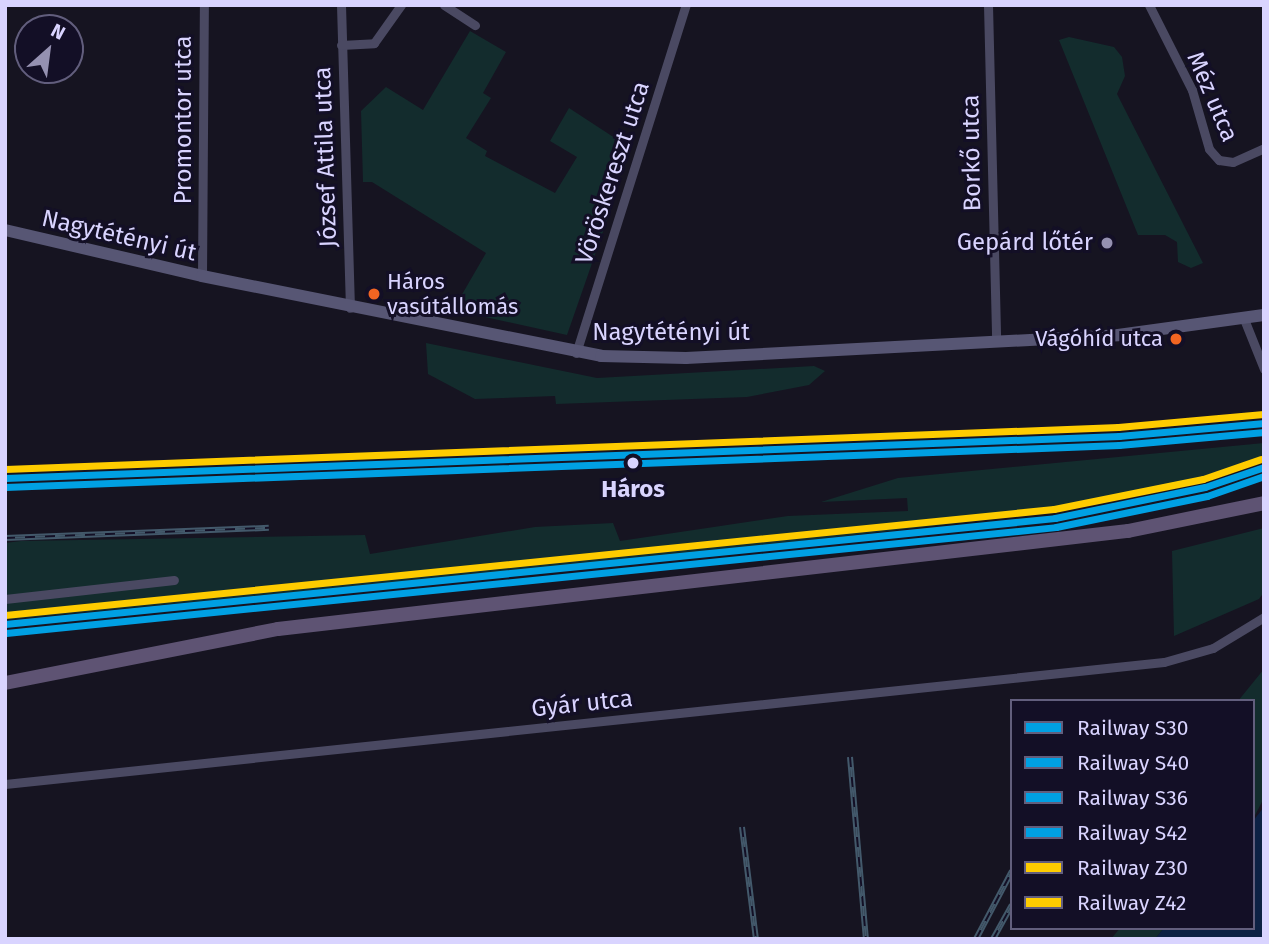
<!DOCTYPE html>
<meta charset="utf-8">
<style>
body{margin:0}
#map{position:relative;width:1269px;height:944px;overflow:hidden;background:#161421;font-family:"Fira Sans",sans-serif}
div>[style]{position:absolute}
[style*='--x']{left:calc(var(--x)*1px);top:calc(var(--y)*1px);width:calc(var(--w)*1px);rotate:calc(var(--a)*1deg)}
.green>*{inset:0;background:#132c2d}
.water>*{inset:0;background:#0d2144}
.minor>*{height:9px;margin:-4.5px;padding:0 4.5px;transform-origin:4.5px;border-radius:4.5px;background:#4a4962}
.secondary>*{height:12px;margin:-6px;padding:0 6px;transform-origin:6px;border-radius:6px;background:#575674}
.primary>*{height:14px;margin:-7px;padding:0 7px;transform-origin:7px;border-radius:7px;background:#5e5373}
.rail>*{height:6px;margin-top:-3px;transform-origin:0;background:repeating-linear-gradient(90deg,#130f26 0 10px,#43596b 0 20px);box-sizing:border-box;border-block:2px solid #43596b}
.rail-1>*{height:7px;margin:-3.5px;padding:0 3.5px;transform-origin:3.5px;border-radius:3.5px;background:#00a0e3}
.rail-2>*{height:7px;margin:-3.5px;padding:0 3.5px;transform-origin:3.5px;border-radius:3.5px;background:#00a0e3}
.rail-3>*{height:7px;margin:-3.5px;padding:0 3.5px;transform-origin:3.5px;border-radius:3.5px;background:#00a0e3}
.rail-4>*{height:7px;margin:-3.5px;padding:0 3.5px;transform-origin:3.5px;border-radius:3.5px;background:#00a0e3}
.rail-5>*{height:7px;margin:-3.5px;padding:0 3.5px;transform-origin:3.5px;border-radius:3.5px;background:#fecc00}
.rail-6>*{height:7px;margin:-3.5px;padding:0 3.5px;transform-origin:3.5px;border-radius:3.5px;background:#fecc00}
.dots>*{width:19px;height:19px;translate:-50% -50%;box-sizing:border-box;border:4px solid #130f26;border-radius:50%}
span{translate:-50% -50%;white-space:nowrap;text-align:center;line-height:1.15;-webkit-text-stroke:6px #130f26;paint-order:stroke}
.bus-label{font-size:22px;color:#d9d4ff}
.left{translate:0 -50%;text-align:left}
.right{translate:-100% -50%;text-align:right}
.street-label{font-size:24px;color:#d9d4ff}
.poi-label{font-size:24px;color:#d9d4ff}
.stop-label{font-size:24px;color:#d9d4ff;font-weight:700}
.frame{position:absolute;inset:0;border:7px solid #d9d4ff;pointer-events:none}
.legend{position:absolute;left:1010px;top:699px;width:245px;height:231px;box-sizing:border-box;background:#130f26;border:2px solid #625e7d;margin:0;padding:9px 12px;list-style:none;font-size:21px;color:#d9d4ff}
.legend li{display:flex;align-items:center;gap:14px;height:35px}
.legend b{width:35px;border:2px solid #625e7d}
.north{position:absolute;left:14px;top:14px;width:70px;height:70px;box-sizing:border-box;background:#130f26;border:2px solid #625e7d;border-radius:50%;rotate:28deg;font-size:19px;font-weight:700;line-height:28px;text-align:center;color:#d9d4ff}
.north::after{content:'';display:block;margin:auto;width:24px;height:32px;background:#9591b1;clip-path:polygon(50% 0,100% 100%,50% 72%,0 100%)}
</style>
<div id="map">
<div class="green">
<i style="clip-path:polygon(470px 31px,506px 52px,483px 93px,491px 98px,466px 138px,487px 151px,485px 156px,555px 193px,577px 157px,550px 141px,569px 108px,621px 142px,606px 188px,613px 203px,567px 335px,453px 310px,486px 253px,372px 182px,363px 182px,361px 111px,386px 87px,423px 110px)"></i>
<i style="clip-path:polygon(1069px 37px,1114px 47px,1122px 57px,1125px 76px,1117px 94px,1203px 263px,1191px 268px,1178px 262px,1177px 242px,1165px 235px,1138px 235px,1059px 40px)"></i>
<i style="clip-path:polygon(426px 343px,597px 378px,814px 366px,825px 371px,809px 385px,747px 397px,556px 404px,555px 396px,475px 399px,428px 374px)"></i>
<i style="clip-path:polygon(1264px 443px,1264px 462px,1202px 482px,1056px 512px,687px 554px,5px 620px,5px 543px,21px 541px,365px 535px,370px 554px,535px 527px,613px 523px,620px 541px,788px 516px,908px 511px,907px 498px,821px 502px,898px 478px)"></i>
<i style="clip-path:polygon(1264px 528px,1264px 592px,1259px 599px,1174px 636px,1172px 551px)"></i>
<i style="clip-path:polygon(1264px 669px,1264px 798px,1253px 819px,1253px 701px,1238px 701px)"></i>
<i style="clip-path:polygon(1120px 928px,1164px 928px,1155px 939px,1111px 939px)"></i>
</div>
<div class="water">
<i style="clip-path:polygon(1264px 807px,1264px 939px,1155px 939px,1164px 928px,1253px 928px,1253px 821px)"></i>
</div>
<div class="minor">
<i style="--x:341;--y:5;--w:303;--a:88.3"></i>
<i style="--x:444;--y:5;--w:37;--a:33"></i>
<i style="--x:988;--y:5;--w:336;--a:88.6"></i>
<i style="--x:1149;--y:5;--w:95;--a:63.2"></i>
<i style="--x:1192;--y:90;--w:61;--a:73.9"></i>
<i style="--x:1209;--y:149;--w:15;--a:48"></i>
<i style="--x:1219;--y:160;--w:14;--a:8"></i>
<i style="--x:1233;--y:162;--w:34;--a:-24"></i>
<i style="--x:341;--y:45;--w:33;--a:-3"></i>
<i style="--x:374;--y:43;--w:47;--a:-54.6"></i>
<i style="--x:202;--y:276;--w:271;--a:-89.6"></i>
<i style="--x:1244;--y:319;--w:54;--a:68.2"></i>
<i style="--x:576;--y:353;--w:365;--a:-72.5"></i>
<i style="--x:5;--y:599;--w:170;--a:-6.4"></i>
<i style="--x:5;--y:784;--w:1165;--a:-6.01"></i>
<i style="--x:1164;--y:662;--w:51;--a:-15.9"></i>
<i style="--x:1213;--y:648;--w:60;--a:-31.3"></i>
</div>
<div class="secondary">
<i style="--x:5;--y:230;--w:202;--a:13.1"></i>
<i style="--x:202;--y:276;--w:407;--a:11.3"></i>
<i style="--x:601;--y:356;--w:85;--a:1.3"></i>
<i style="--x:686;--y:358;--w:433;--a:-3"></i>
<i style="--x:1118;--y:335;--w:147;--a:-7.8"></i>
</div>
<div class="primary">
<i style="--x:5;--y:683;--w:278;--a:-11.2"></i>
<i style="--x:278;--y:629;--w:856;--a:-6.58"></i>
<i style="--x:1128;--y:531;--w:139;--a:-11.6"></i>
</div>
<div class="rail">
<i style="--x:5;--y:538;--w:264;--a:-2.2"></i>
<i style="--x:850;--y:757;--w:183;--a:85"></i>
<i style="--x:742;--y:827;--w:113;--a:82.9"></i>
<i style="--x:976;--y:939;--w:77;--a:-62.1"></i>
<i style="--x:993;--y:939;--w:39;--a:-61"></i>
</div>
<div class="rail-1">
<i style="--x:5;--y:624;--w:1055;--a:-5.76"></i>
<i style="--x:1055;--y:518;--w:153;--a:-11.7"></i>
<i style="--x:1205;--y:487;--w:62;--a:-18.7"></i>
</div>
<div class="rail-2">
<i style="--x:5;--y:478;--w:1115;--a:-2.16"></i>
<i style="--x:1119;--y:436;--w:146;--a:-5.1"></i>
</div>
<div class="rail-3">
<i style="--x:6;--y:633;--w:1055;--a:-5.76"></i>
<i style="--x:1056;--y:527;--w:154;--a:-11.6"></i>
<i style="--x:1207;--y:496;--w:60;--a:-19.3"></i>
</div>
<div class="rail-4">
<i style="--x:5;--y:487;--w:1115;--a:-2.16"></i>
<i style="--x:1119;--y:445;--w:146;--a:-5.1"></i>
</div>
<div class="rail-5">
<i style="--x:5;--y:615;--w:1054;--a:-5.77"></i>
<i style="--x:1054;--y:509;--w:152;--a:-11.4"></i>
<i style="--x:1203;--y:479;--w:61;--a:-19"></i>
</div>
<div class="rail-6">
<i style="--x:5;--y:469;--w:1114;--a:-2.16"></i>
<i style="--x:1118;--y:427;--w:146;--a:-5.1"></i>
</div>
<div class="dots">
<i style="left:1107px;top:243px;background:#9591b1"></i>
<i style="left:374px;top:294px;background:#f26522"></i>
<i style="left:1176px;top:339px;background:#f26522"></i>
<i style="left:633px;top:463px;background:#d9d4ff"></i>
</div>
<div class="bus-label">
<span class="left" style="left:387px;top:294px">Háros<br>vasútállomás</span>
<span class="right" style="left:1163px;top:339px">Vágóhíd utca</span>
</div>
<div class="street-label">
<span style="left:1212px;top:97px;rotate:67deg">Méz utca</span>
<span style="left:184px;top:120px;rotate:-90deg">Promontor utca</span>
<span style="left:972px;top:153px;rotate:-91deg">Borkő utca</span>
<span style="left:326px;top:157px;rotate:-92deg">József Attila utca</span>
<span style="left:613px;top:173px;rotate:-72deg">Vöröskereszt utca</span>
<span style="left:119px;top:236px;rotate:13deg">Nagytétényi út</span>
<span style="left:671px;top:333px">Nagytétényi út</span>
<span style="left:582px;top:704px;rotate:-6deg">Gyár utca</span>
</div>
<div class="poi-label">
<span class="right" style="left:1093px;top:243px">Gepárd lőtér</span>
</div>
<div class="stop-label">
<span style="left:633px;top:490px">Háros</span>
</div>
<div class="frame"></div>
<ul class="legend">
<li><b style="height:9px;background:#00a0e3"></b>Railway S30</li>
<li><b style="height:9px;background:#00a0e3"></b>Railway S40</li>
<li><b style="height:9px;background:#00a0e3"></b>Railway S36</li>
<li><b style="height:9px;background:#00a0e3"></b>Railway S42</li>
<li><b style="height:9px;background:#fecc00"></b>Railway Z30</li>
<li><b style="height:9px;background:#fecc00"></b>Railway Z42</li>
</ul>
<div class="north">N</div>
</div>
